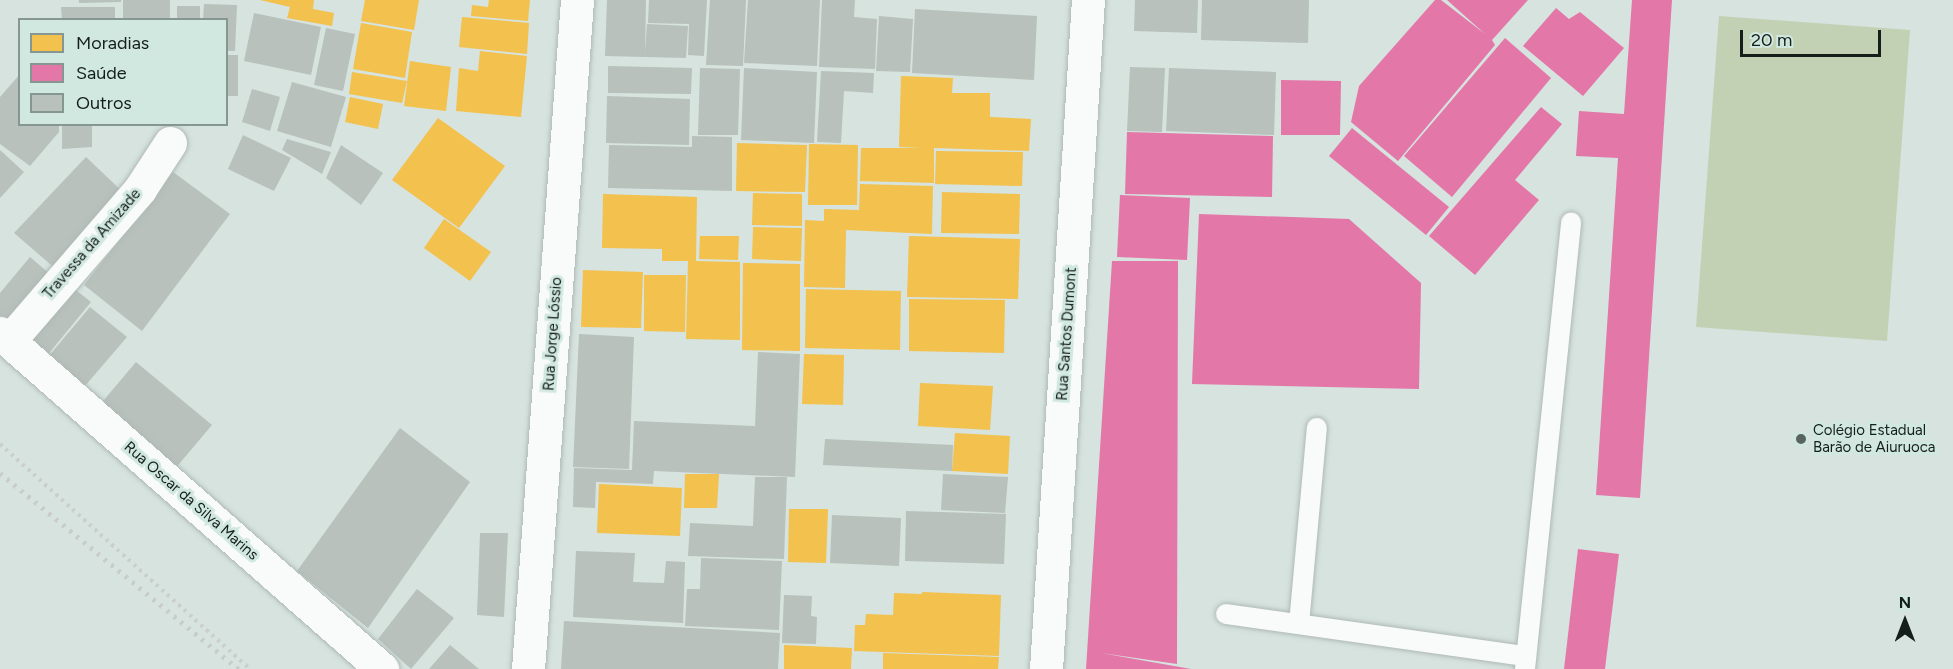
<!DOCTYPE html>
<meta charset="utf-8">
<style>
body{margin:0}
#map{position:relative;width:1953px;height:669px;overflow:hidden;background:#d6e3df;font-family:Figtree,sans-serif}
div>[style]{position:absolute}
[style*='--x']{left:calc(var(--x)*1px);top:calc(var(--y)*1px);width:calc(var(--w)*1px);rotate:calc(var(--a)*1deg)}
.green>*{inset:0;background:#c2d1b4}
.homes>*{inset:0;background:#f2c14e}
.health>*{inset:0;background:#e377a8}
.building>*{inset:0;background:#b8c1bc}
.path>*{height:4px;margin-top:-2px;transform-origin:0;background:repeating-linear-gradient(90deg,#cacecc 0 3px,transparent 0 7.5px)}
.roads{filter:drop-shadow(0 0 2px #afb9b6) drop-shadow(0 0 2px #afb9b6)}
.service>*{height:20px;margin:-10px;padding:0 10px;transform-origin:10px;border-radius:10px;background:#f9fbfa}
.minor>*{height:33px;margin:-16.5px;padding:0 16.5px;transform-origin:16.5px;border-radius:16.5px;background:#f9fbfa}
.tertiary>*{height:33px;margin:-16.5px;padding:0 16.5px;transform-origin:16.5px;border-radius:16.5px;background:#f9fbfa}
.rail>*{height:4.5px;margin-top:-2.25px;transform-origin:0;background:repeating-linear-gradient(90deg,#c8cccb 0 3px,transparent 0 9px)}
.dots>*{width:16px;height:16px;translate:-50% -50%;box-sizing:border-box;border:3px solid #d1e8e1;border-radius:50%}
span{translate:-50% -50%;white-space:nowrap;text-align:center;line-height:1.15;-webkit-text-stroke:6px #d1e8e1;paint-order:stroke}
.street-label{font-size:15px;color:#161e1c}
.poi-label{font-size:15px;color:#161e1c}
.left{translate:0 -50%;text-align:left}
.legend{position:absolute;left:18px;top:18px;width:210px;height:108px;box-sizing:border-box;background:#d1e8e1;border:2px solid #869792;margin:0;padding:8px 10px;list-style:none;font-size:18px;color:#161e1c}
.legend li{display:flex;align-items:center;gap:12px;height:30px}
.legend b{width:30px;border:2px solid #869792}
.north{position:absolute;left:1875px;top:591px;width:60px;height:60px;-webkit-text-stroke:4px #d1e8e1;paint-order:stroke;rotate:0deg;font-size:16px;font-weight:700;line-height:24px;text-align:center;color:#161e1c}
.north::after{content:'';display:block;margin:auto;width:21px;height:27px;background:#161e1c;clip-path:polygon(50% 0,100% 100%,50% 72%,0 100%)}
.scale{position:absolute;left:1740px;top:30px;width:141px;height:27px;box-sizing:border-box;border:3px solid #161e1c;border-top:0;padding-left:8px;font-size:18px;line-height:21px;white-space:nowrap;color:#161e1c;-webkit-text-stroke:4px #d1e8e1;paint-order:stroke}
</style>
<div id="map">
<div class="green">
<i style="clip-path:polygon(1719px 16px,1910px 30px,1887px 341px,1696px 327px)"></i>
</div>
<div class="homes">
<i style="clip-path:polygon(260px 0,314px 0,313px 9px,334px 13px,332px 26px,287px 18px,290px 7px)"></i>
<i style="clip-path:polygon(365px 0,419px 0,414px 30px,361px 21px)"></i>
<i style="clip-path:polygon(489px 0,530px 0,528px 21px,471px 16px,472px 5px,488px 7px)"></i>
<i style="clip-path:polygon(462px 17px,529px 23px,527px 54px,459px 47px)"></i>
<i style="clip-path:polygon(361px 23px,412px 32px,405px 78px,353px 69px)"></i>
<i style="clip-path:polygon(480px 51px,527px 56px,521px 117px,456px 111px,459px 68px,478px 71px)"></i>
<i style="clip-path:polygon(410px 61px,451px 67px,446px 111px,404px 106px)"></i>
<i style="clip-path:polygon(352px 72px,407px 81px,402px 103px,349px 94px)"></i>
<i style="clip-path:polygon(901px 76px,953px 78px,952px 93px,990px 93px,990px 117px,1031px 119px,1029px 151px,934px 148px,934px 183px,860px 181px,861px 148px,921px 148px,899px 147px)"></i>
<i style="clip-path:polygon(350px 97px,383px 104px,378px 129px,345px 122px)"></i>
<i style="clip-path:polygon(438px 118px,505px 166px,459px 228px,392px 180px)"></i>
<i style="clip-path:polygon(737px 143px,807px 145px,805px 192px,736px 191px)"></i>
<i style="clip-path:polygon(809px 144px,858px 145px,857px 205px,808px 205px)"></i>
<i style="clip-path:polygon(936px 151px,1023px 152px,1022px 186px,935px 184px)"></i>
<i style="clip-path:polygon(860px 184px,933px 186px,932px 234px,846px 230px,845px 288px,804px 287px,805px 220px,824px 221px,824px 209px,859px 210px)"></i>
<i style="clip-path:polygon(942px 192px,1020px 194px,1019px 234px,941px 233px)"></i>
<i style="clip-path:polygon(753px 193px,802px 194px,802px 226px,752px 225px)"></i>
<i style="clip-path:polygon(603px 194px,697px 197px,696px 261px,740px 262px,740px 340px,686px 339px,688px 261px,662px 261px,662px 249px,602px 248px)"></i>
<i style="clip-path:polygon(444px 219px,491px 252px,470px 281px,424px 248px)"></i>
<i style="clip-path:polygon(753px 227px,802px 228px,801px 261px,752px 259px)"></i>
<i style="clip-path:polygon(700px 236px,739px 236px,738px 260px,699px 259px)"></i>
<i style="clip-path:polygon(909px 236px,1020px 239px,1018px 299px,907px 297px)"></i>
<i style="clip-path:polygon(743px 263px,800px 264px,800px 351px,742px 350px)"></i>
<i style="clip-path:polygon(583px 270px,643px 272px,641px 328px,581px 327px)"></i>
<i style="clip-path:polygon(644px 275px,686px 275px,685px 332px,644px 331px)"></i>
<i style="clip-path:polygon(806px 289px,901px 291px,900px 350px,805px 348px)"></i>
<i style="clip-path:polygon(909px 299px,1005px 300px,1004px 353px,909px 351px)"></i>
<i style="clip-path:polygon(804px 354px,844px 355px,843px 405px,802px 404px)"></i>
<i style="clip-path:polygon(920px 383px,993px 386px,990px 430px,918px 426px)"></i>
<i style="clip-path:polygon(955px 433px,1010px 436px,1008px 474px,952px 471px)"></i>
<i style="clip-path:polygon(685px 474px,719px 474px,717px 508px,684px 508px)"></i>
<i style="clip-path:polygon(599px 484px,682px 488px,680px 536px,597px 533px)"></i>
<i style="clip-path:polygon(789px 509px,828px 509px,826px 563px,788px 562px)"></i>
<i style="clip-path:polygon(922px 592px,1001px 595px,999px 656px,854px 651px,855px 625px,865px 625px,866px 614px,893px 615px,894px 593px,922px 594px)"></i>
<i style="clip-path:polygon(784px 645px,852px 648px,851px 669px,784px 669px)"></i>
<i style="clip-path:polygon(883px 653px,999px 657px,998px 669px,883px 669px)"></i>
</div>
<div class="health">
<i style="clip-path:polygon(1435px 0,1441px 0,1485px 34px,1447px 0,1528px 0,1492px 40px,1495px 45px,1398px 161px,1351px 122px,1359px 86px)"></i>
<i style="clip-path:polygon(1632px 0,1672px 0,1640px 498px,1596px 495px,1618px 158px,1576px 156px,1579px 111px,1624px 114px)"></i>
<i style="clip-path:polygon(1556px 8px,1569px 19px,1580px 12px,1624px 48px,1583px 96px,1523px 46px)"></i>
<i style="clip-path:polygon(1505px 38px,1551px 78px,1452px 197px,1404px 156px)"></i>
<i style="clip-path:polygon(1281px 80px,1341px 81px,1340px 135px,1281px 135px)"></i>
<i style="clip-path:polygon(1541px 107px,1562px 124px,1515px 180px,1539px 200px,1475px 275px,1429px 236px)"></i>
<i style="clip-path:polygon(1352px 128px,1449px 207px,1426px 235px,1329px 156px)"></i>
<i style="clip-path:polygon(1127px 132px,1273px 136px,1272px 197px,1125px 194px)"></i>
<i style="clip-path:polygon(1120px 195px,1190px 198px,1187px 260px,1117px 257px)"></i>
<i style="clip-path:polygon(1199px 214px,1349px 219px,1421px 283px,1419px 389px,1192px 384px)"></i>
<i style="clip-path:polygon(1112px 261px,1178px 261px,1177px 664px,1101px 653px,1191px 669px,1086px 669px)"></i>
<i style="clip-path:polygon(1578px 549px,1619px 554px,1605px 669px,1564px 669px)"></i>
</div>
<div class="building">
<i style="clip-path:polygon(79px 0,121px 0,121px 2px,79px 3px)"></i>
<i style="clip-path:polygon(123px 0,170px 0,170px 19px,123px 19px)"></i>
<i style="clip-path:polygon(607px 0,646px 0,645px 53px,647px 24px,688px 26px,686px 58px,605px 56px)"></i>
<i style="clip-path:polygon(649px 0,707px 0,704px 56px,688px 55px,689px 24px,648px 23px)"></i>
<i style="clip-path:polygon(710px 0,746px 0,743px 66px,706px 65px)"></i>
<i style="clip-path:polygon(748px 0,820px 0,817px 66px,744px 63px)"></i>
<i style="clip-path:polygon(822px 0,855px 0,854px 17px,877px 19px,875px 69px,819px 67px)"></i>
<i style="clip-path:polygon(1135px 0,1198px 0,1197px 33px,1134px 31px)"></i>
<i style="clip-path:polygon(1202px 0,1309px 0,1308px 43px,1201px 40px)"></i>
<i style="clip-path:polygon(204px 4px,237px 5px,235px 51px,226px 51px,226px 20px,203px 20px)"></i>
<i style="clip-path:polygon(177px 6px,200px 6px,200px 20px,177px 20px)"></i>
<i style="clip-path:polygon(61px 7px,115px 7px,115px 20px,62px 20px)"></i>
<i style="clip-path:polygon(915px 9px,1037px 16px,1034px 80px,912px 73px)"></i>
<i style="clip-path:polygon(254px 13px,321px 27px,311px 75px,244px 61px)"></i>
<i style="clip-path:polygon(879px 16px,913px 19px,910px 72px,876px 71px)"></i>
<i style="clip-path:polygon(326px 28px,355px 34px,343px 91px,314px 85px)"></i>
<i style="clip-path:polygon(226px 55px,238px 55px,238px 96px,226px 96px)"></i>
<i style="clip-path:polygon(608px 66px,692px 68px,691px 94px,608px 93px)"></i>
<i style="clip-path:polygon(1130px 67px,1165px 68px,1162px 132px,1127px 131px)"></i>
<i style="clip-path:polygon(700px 68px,740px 69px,738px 135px,698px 135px)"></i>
<i style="clip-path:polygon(744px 68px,817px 72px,814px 143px,741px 140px)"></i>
<i style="clip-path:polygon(1169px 68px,1276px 72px,1274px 135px,1166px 131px)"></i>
<i style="clip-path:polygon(821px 71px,874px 73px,873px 93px,844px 91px,841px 143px,817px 142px)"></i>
<i style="clip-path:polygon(20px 74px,20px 124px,59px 124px,59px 132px,30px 166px,0 144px,0 97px)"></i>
<i style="clip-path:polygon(292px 82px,346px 97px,331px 147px,277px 131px)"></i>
<i style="clip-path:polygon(252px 89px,280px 97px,270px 131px,242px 122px)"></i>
<i style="clip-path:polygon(607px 96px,690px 99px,689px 145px,606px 143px)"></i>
<i style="clip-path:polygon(62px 124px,92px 124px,92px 147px,62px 149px)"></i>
<i style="clip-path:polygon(243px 135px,291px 158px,274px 191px,228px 169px)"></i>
<i style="clip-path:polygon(692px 136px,732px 137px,732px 191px,608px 188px,609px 145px,692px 147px)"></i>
<i style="clip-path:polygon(287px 139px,331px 152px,322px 174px,282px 150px)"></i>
<i style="clip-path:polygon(341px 145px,383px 173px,361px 205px,326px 178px)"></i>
<i style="clip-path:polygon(0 150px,24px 172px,0 198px)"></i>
<i style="clip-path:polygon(86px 157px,125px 194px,57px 270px,14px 233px)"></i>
<i style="clip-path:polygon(173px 172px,230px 214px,142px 331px,84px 285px)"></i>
<i style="clip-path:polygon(30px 257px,51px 275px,5px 327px,0 323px,0 293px)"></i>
<i style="clip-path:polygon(72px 287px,91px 302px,41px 363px,22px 348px)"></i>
<i style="clip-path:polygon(90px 307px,127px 337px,79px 393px,43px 363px)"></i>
<i style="clip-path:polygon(579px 334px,634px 337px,629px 469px,573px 467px)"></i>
<i style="clip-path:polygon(758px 352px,800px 354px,795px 477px,654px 471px,653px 484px,596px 482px,595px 508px,573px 507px,574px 468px,632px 470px,634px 421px,755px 426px)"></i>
<i style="clip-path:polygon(136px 362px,212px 425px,174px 470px,98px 407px)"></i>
<i style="clip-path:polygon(400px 428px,470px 482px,368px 628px,297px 571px)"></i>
<i style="clip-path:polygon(825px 439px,953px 445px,952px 471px,823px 465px)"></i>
<i style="clip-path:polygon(943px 474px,1008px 477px,1005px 513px,941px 510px)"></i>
<i style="clip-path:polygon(755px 477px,787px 477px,784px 559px,688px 556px,690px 523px,753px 526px)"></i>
<i style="clip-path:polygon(906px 511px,1006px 514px,1004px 564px,905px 561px)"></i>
<i style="clip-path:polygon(832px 515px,901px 518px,899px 566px,830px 563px)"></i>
<i style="clip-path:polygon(480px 533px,508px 533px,504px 617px,477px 615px)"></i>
<i style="clip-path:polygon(576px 551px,635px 553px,633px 582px,664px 583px,666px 561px,685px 562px,683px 623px,573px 617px)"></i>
<i style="clip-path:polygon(701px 558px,782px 561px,779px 630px,685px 626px,687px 589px,700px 589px)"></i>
<i style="clip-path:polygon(417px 589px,454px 618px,411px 669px,378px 639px)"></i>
<i style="clip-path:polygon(784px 595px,812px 596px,811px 616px,817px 617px,816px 644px,782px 643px)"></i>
<i style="clip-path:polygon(564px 621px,780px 633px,778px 669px,561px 669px)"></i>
<i style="clip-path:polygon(450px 645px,479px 669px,429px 669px)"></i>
</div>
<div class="path">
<i style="--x:0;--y:444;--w:336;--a:42"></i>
</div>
<div class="roads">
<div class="service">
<i style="--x:1226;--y:614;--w:303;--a:8"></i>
<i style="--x:1299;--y:624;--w:197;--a:-84.8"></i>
<i style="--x:1525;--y:669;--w:449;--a:-84.1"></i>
</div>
<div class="minor">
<i style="--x:0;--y:333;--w:509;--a:41.33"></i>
<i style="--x:9;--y:341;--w:201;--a:-49.2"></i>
<i style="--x:140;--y:189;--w:55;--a:-56.9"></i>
<i style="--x:528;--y:669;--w:671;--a:-85.81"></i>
</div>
<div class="tertiary">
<i style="--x:1046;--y:669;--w:670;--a:-86.41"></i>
</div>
</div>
<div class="rail">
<i style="--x:0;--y:473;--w:309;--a:39.4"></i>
</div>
<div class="dots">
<i style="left:1801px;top:439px;background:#596360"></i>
</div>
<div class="street-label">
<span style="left:92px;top:244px;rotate:-49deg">Travessa da Amizade</span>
<span style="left:553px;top:334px;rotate:-86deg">Rua Jorge Lóssio</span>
<span style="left:1067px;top:334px;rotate:-86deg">Rua Santos Dumont</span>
<span style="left:191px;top:501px;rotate:41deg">Rua Oscar da Silva Marins</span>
</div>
<div class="poi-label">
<span class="left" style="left:1813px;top:439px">Colégio Estadual<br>Barão de Aiuruoca</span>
</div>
<ul class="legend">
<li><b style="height:16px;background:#f2c14e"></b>Moradias</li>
<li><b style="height:16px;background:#e377a8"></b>Saúde</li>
<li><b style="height:16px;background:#b8c1bc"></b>Outros</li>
</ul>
<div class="north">N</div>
<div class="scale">20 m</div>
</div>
